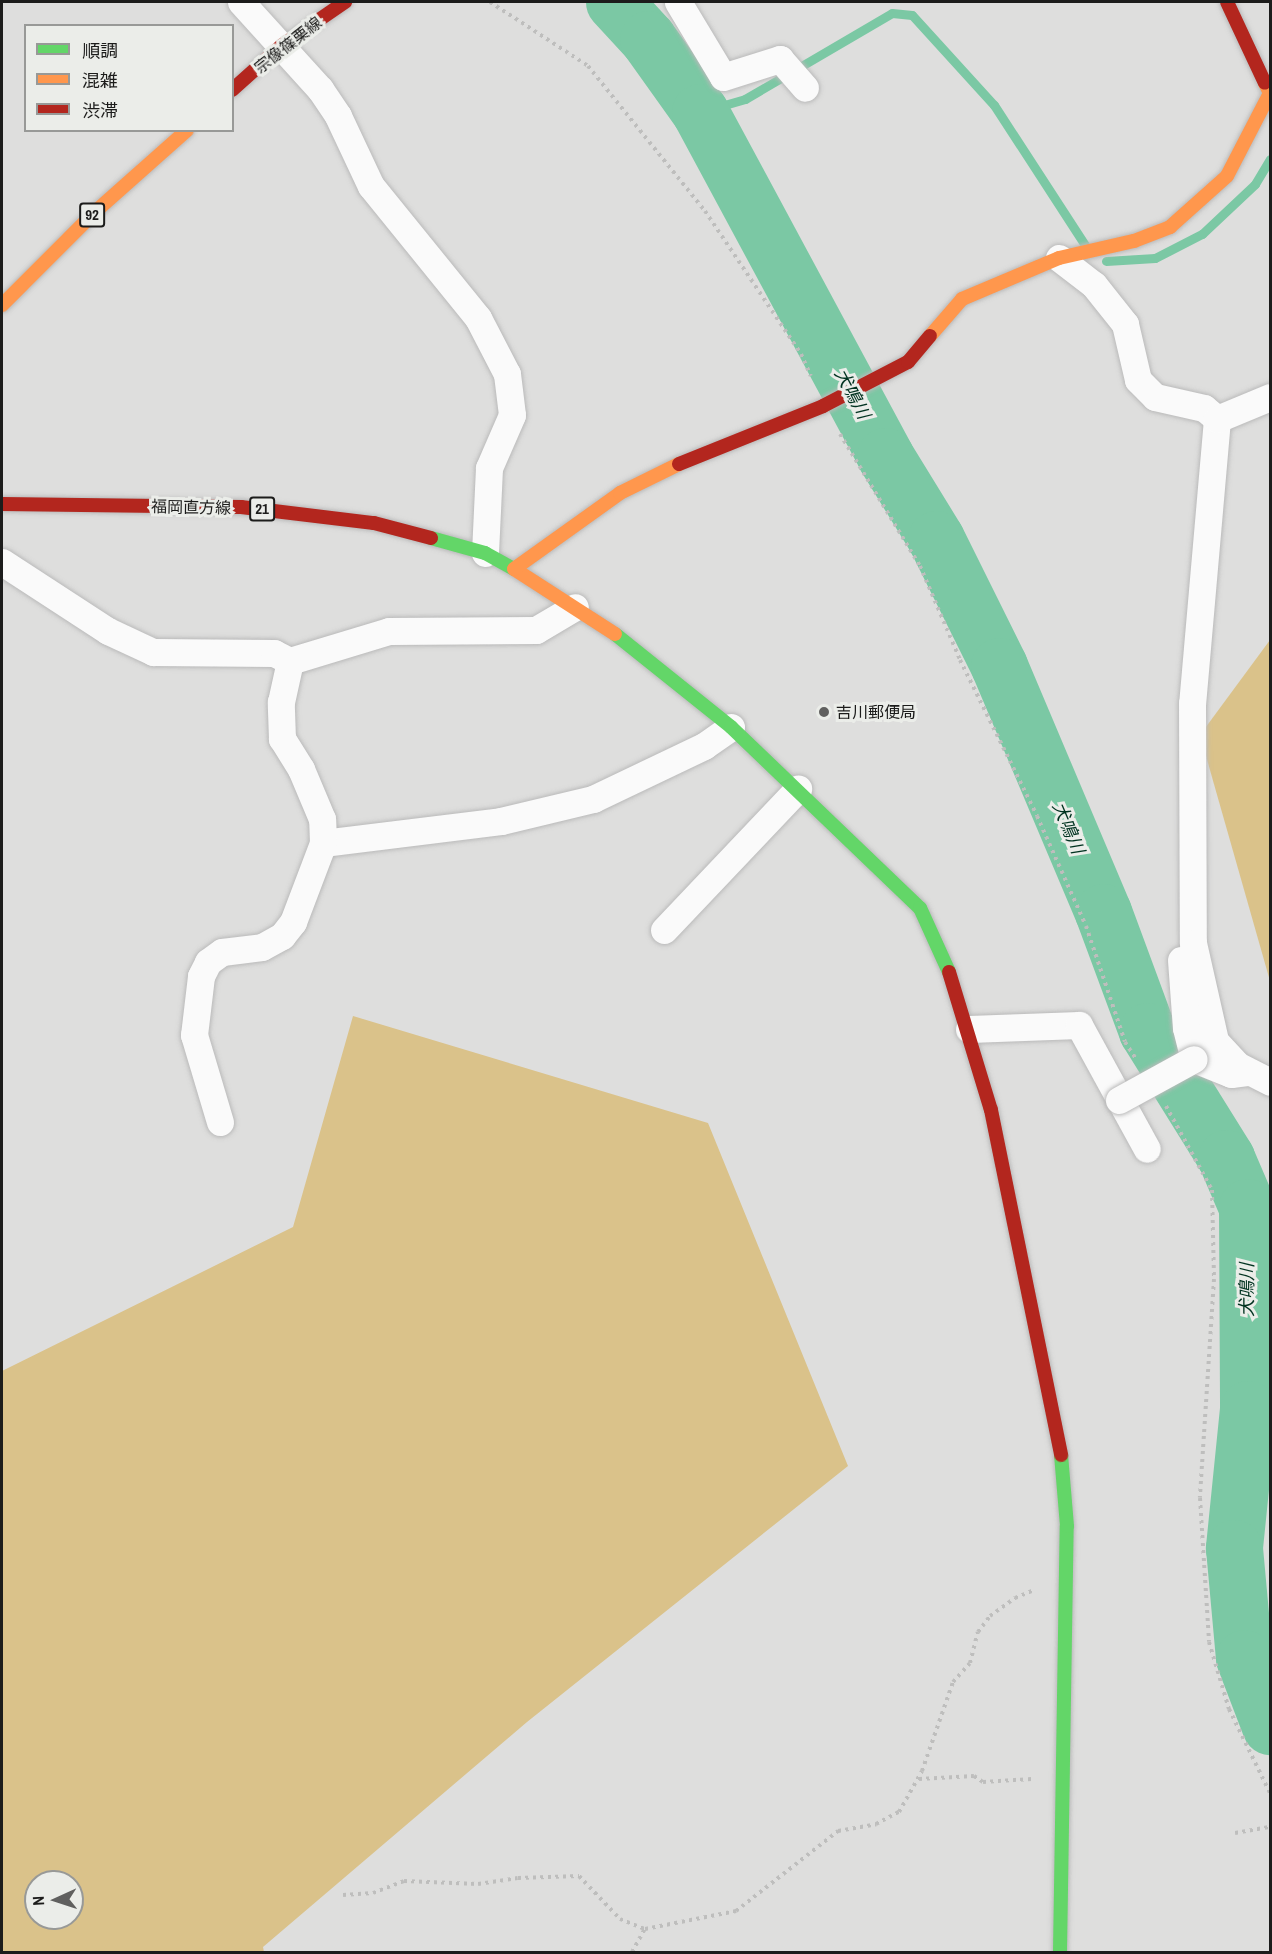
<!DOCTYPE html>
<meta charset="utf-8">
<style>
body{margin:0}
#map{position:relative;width:1272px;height:1954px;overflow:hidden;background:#dededd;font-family:"Archivo Narrow","Noto Sans JP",sans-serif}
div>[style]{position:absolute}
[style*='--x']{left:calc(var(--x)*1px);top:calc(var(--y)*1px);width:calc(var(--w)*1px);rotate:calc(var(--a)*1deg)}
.forest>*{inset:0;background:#dac28a}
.stream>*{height:9px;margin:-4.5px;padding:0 4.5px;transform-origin:4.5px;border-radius:4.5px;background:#7bc8a4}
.river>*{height:57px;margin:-28.5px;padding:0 28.5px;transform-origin:28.5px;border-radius:28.5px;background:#7bc8a4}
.path>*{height:4px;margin-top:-2px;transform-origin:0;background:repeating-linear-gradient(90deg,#bebebd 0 3px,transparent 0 7.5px)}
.roads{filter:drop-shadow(0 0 2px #bababa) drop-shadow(0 0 2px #bababa)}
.street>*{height:27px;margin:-13.5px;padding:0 13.5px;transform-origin:13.5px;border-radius:13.5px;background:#fafafa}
.fast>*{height:14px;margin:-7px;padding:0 7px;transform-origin:7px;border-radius:7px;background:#63d668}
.slow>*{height:14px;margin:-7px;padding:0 7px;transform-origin:7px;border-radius:7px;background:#ff974d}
.jam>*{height:14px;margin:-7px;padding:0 7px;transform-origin:7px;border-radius:7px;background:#b3261e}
.bridges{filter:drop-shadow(0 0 2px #bababa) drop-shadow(0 0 2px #bababa)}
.street-bridge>*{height:27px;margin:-13.5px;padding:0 13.5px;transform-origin:13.5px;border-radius:13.5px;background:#fafafa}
.dots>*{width:16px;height:16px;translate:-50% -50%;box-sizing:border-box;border:3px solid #ebede9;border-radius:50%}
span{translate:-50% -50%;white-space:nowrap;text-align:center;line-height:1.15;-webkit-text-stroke:6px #ebede9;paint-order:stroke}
.shield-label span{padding:2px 4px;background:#ebede9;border:2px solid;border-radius:4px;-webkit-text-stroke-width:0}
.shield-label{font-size:15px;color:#1c1c1b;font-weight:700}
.street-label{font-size:16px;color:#1c1c1b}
.poi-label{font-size:16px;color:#1c1c1b}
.left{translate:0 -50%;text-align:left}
.water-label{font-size:18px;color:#013320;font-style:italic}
.frame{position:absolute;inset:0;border:3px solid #1c1c1b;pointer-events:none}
.legend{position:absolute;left:24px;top:24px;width:210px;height:108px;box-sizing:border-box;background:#ebede9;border:2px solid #989997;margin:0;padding:8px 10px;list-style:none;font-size:18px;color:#1c1c1b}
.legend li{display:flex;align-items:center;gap:12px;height:30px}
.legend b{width:30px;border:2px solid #989997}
.north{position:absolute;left:24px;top:1870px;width:60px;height:60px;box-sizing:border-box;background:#ebede9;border:2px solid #989997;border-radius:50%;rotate:267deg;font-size:16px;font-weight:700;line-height:24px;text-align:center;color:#1c1c1b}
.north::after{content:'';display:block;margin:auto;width:21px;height:27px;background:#60605f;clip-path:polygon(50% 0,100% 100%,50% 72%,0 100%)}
</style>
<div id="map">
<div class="forest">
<i style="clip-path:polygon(1270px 640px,1270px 981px,1200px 735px)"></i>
<i style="clip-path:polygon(evenodd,353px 1016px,708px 1123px,848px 1466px,527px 1722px,263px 1947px,264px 1952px,2px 1952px,2px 1371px,293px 1227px,353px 1016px,36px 1882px,72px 1882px,72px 1918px,36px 1918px,36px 1882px)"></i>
</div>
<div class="stream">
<i style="--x:700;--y:112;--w:47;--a:-16.1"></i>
<i style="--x:745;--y:99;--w:170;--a:-30.3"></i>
<i style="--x:892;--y:13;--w:20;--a:6"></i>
<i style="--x:912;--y:15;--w:122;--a:47.7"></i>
<i style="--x:994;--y:105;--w:167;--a:57"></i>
<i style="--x:1106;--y:261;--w:49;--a:-3.5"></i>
<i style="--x:1155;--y:258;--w:53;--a:-27.1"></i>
<i style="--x:1202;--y:234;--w:73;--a:-43.3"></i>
<i style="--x:1255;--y:184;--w:29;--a:-59"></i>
</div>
<div class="river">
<i style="--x:614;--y:2;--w:50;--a:47.4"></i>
<i style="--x:648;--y:39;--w:90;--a:54.5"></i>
<i style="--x:700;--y:112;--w:391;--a:61.7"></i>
<i style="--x:885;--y:456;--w:97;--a:58.4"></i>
<i style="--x:936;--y:539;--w:142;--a:63.6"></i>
<i style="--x:999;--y:666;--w:267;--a:67.1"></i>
<i style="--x:1103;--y:912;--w:127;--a:69.7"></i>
<i style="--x:1147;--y:1031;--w:150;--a:58.1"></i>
<i style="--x:1226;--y:1158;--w:53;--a:66.8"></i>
<i style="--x:1247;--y:1207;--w:202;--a:89.7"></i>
<i style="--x:1248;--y:1409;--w:140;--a:95.8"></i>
<i style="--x:1234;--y:1548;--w:110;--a:84.8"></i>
<i style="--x:1244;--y:1658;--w:73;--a:69.1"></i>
</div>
<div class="path">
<i style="--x:490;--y:2;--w:117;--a:33.1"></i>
<i style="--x:588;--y:66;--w:186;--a:51.1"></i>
<i style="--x:705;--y:211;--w:172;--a:56.1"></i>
<i style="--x:801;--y:354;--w:24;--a:66"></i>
<i style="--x:840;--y:434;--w:154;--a:58.8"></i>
<i style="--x:920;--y:566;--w:102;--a:66.9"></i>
<i style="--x:960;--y:660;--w:174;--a:63.7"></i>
<i style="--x:1037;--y:816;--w:120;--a:66"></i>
<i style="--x:1086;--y:926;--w:122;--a:71.4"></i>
<i style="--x:1125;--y:1042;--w:20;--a:57"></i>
<i style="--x:1166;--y:1106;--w:96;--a:61.3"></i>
<i style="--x:1212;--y:1190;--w:89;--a:88.7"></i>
<i style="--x:1214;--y:1279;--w:219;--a:93.7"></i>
<i style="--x:1200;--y:1498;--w:144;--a:86.4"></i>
<i style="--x:1209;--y:1642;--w:70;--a:73.4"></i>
<i style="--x:1229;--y:1709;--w:93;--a:64"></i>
<i style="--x:919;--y:1779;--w:55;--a:-3.1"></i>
<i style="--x:974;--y:1776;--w:11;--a:34"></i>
<i style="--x:983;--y:1782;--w:49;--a:-3.5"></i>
<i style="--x:1235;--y:1833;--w:36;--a:-10"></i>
<i style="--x:343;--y:1895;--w:30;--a:-4"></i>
<i style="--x:373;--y:1893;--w:33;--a:-21"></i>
<i style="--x:404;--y:1881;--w:74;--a:2.3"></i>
<i style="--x:478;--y:1884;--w:40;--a:-8.5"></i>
<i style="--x:518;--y:1878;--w:61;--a:-1.9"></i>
<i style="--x:579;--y:1876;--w:59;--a:46.4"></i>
<i style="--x:620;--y:1919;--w:27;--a:22"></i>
<i style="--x:632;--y:1952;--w:26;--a:-61"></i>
<i style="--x:645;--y:1929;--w:93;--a:-11.2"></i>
<i style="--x:736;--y:1911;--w:130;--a:-38.1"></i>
<i style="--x:838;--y:1831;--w:39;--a:-10"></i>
<i style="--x:876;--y:1824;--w:26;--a:-28"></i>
<i style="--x:899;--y:1812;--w:47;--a:-60.7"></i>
<i style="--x:922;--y:1771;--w:94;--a:-70.8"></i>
<i style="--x:953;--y:1682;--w:25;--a:-48"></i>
<i style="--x:970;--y:1663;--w:32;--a:-76"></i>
<i style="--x:978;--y:1632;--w:20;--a:-53"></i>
<i style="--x:990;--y:1616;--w:31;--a:-36"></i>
<i style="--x:1015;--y:1598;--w:21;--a:-23"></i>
</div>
<div class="roads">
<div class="street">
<i style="--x:241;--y:2;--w:118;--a:47.8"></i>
<i style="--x:320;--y:89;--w:32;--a:56"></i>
<i style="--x:338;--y:116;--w:77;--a:64.8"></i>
<i style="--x:371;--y:186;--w:170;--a:51"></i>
<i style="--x:478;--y:318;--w:63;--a:62.6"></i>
<i style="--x:507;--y:374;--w:41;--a:83"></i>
<i style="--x:512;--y:415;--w:58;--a:113.5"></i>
<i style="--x:489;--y:468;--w:85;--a:92.7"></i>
<i style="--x:678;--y:2;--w:87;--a:59"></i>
<i style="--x:723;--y:77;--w:60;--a:-17.5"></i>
<i style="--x:780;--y:59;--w:38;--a:49"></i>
<i style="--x:1059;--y:258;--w:44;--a:37.6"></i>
<i style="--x:1094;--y:285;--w:50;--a:51.5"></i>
<i style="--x:1125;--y:324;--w:57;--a:76.9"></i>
<i style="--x:1138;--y:380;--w:24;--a:45"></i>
<i style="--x:1155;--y:397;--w:50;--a:12.7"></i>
<i style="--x:1204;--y:408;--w:17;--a:40"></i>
<i style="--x:1217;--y:419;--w:285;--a:95"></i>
<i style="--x:1192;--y:703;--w:240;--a:89.8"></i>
<i style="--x:1193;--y:943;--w:100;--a:77.3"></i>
<i style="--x:1215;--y:1041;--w:33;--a:47"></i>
<i style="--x:1237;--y:1065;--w:37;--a:27"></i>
<i style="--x:1217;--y:419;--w:57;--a:-22.5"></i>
<i style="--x:2;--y:562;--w:126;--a:33.1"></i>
<i style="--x:108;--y:631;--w:50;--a:25"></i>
<i style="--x:153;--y:652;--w:121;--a:0.5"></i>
<i style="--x:274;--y:653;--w:18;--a:27"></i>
<i style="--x:290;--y:661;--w:103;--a:-16.9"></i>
<i style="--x:389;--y:631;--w:147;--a:-0.4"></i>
<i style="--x:536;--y:630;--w:45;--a:-30.5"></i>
<i style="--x:323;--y:843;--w:179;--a:-7"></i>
<i style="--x:501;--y:821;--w:95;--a:-13.4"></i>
<i style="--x:593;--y:799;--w:123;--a:-25.5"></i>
<i style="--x:704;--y:746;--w:33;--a:-35"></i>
<i style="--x:664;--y:930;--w:195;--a:-46.5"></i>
<i style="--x:1181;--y:960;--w:68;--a:85.8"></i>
<i style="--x:1186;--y:1028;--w:32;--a:76"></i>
<i style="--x:1194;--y:1059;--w:40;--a:22"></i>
<i style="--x:1231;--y:1074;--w:16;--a:-7"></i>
<i style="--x:969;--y:1029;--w:110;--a:-2.1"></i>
<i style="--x:1079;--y:1025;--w:141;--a:61.3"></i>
<i style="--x:220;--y:1122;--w:91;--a:-106.6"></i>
<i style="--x:194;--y:1035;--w:59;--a:-83.2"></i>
<i style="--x:201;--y:976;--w:16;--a:-63"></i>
<i style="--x:208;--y:962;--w:17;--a:-36"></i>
<i style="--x:222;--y:952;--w:40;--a:-7.1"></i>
<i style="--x:262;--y:947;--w:23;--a:-29"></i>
<i style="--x:282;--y:936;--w:18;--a:-52"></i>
<i style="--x:293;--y:922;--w:85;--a:-69.2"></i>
<i style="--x:323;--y:843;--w:24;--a:-92"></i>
<i style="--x:322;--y:819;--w:54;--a:-112.8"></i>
<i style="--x:301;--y:769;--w:36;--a:-122"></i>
<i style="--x:282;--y:739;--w:37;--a:-92"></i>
<i style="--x:281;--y:702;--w:42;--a:-77.6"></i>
</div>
<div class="fast">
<i style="--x:431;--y:538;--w:56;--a:15.5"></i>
<i style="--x:485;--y:553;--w:33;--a:29"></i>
<i style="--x:615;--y:634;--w:149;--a:38.7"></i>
<i style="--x:731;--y:727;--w:262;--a:43.8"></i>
<i style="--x:920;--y:908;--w:70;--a:65.6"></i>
<i style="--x:1060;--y:1952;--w:426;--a:-89.1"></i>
<i style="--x:1067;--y:1526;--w:71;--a:-94.8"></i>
</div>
<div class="slow">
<i style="--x:2;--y:305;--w:134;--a:-45"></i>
<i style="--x:97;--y:210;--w:120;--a:-41.6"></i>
<i style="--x:930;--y:336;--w:49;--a:-49.1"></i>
<i style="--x:962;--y:299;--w:105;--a:-22.9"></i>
<i style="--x:1059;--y:258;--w:77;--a:-12.8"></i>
<i style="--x:1134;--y:241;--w:39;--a:-21"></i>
<i style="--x:1170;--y:227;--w:76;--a:-41.8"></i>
<i style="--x:1227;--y:176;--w:93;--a:-62.6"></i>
<i style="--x:1270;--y:93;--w:11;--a:-117"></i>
<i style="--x:615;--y:634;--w:120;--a:-147.2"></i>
<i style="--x:514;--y:569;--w:130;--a:-35.6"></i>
<i style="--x:620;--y:493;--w:66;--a:-26.2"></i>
</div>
<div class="jam">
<i style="--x:1227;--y:2;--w:89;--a:64.9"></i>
<i style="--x:232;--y:90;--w:66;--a:-41.9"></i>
<i style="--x:281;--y:46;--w:78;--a:-34.5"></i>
<i style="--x:679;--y:464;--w:155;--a:-21.9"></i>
<i style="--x:823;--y:406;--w:96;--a:-27.4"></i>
<i style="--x:908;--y:362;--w:34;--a:-50"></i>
<i style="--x:2;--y:504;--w:239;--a:0.7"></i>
<i style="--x:241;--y:507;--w:134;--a:6.9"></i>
<i style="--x:374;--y:523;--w:59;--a:14.7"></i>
<i style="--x:949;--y:972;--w:144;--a:73.1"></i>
<i style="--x:991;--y:1110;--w:352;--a:78.5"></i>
</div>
</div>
<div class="bridges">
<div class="street-bridge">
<i style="--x:1119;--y:1100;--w:85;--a:-28.7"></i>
</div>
</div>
<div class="dots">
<i style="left:824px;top:712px;background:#60605f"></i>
</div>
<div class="shield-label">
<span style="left:92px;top:215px">92</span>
<span style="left:262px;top:509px">21</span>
</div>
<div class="street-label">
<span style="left:288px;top:45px;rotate:-38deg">宗像篠栗線</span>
<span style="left:191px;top:507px;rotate:1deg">福岡直方線</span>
</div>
<div class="poi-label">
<span class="left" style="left:836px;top:712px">吉川郵便局</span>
</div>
<div class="water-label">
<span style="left:852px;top:394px;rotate:62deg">犬鳴川</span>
<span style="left:1068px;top:828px;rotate:67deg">犬鳴川</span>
<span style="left:1247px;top:1290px;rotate:-90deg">犬鳴川</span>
</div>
<div class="frame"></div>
<ul class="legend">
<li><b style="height:8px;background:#63d668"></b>順調</li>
<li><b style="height:8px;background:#ff974d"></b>混雑</li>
<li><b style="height:8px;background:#b3261e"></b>渋滞</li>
</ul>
<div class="north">N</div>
</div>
